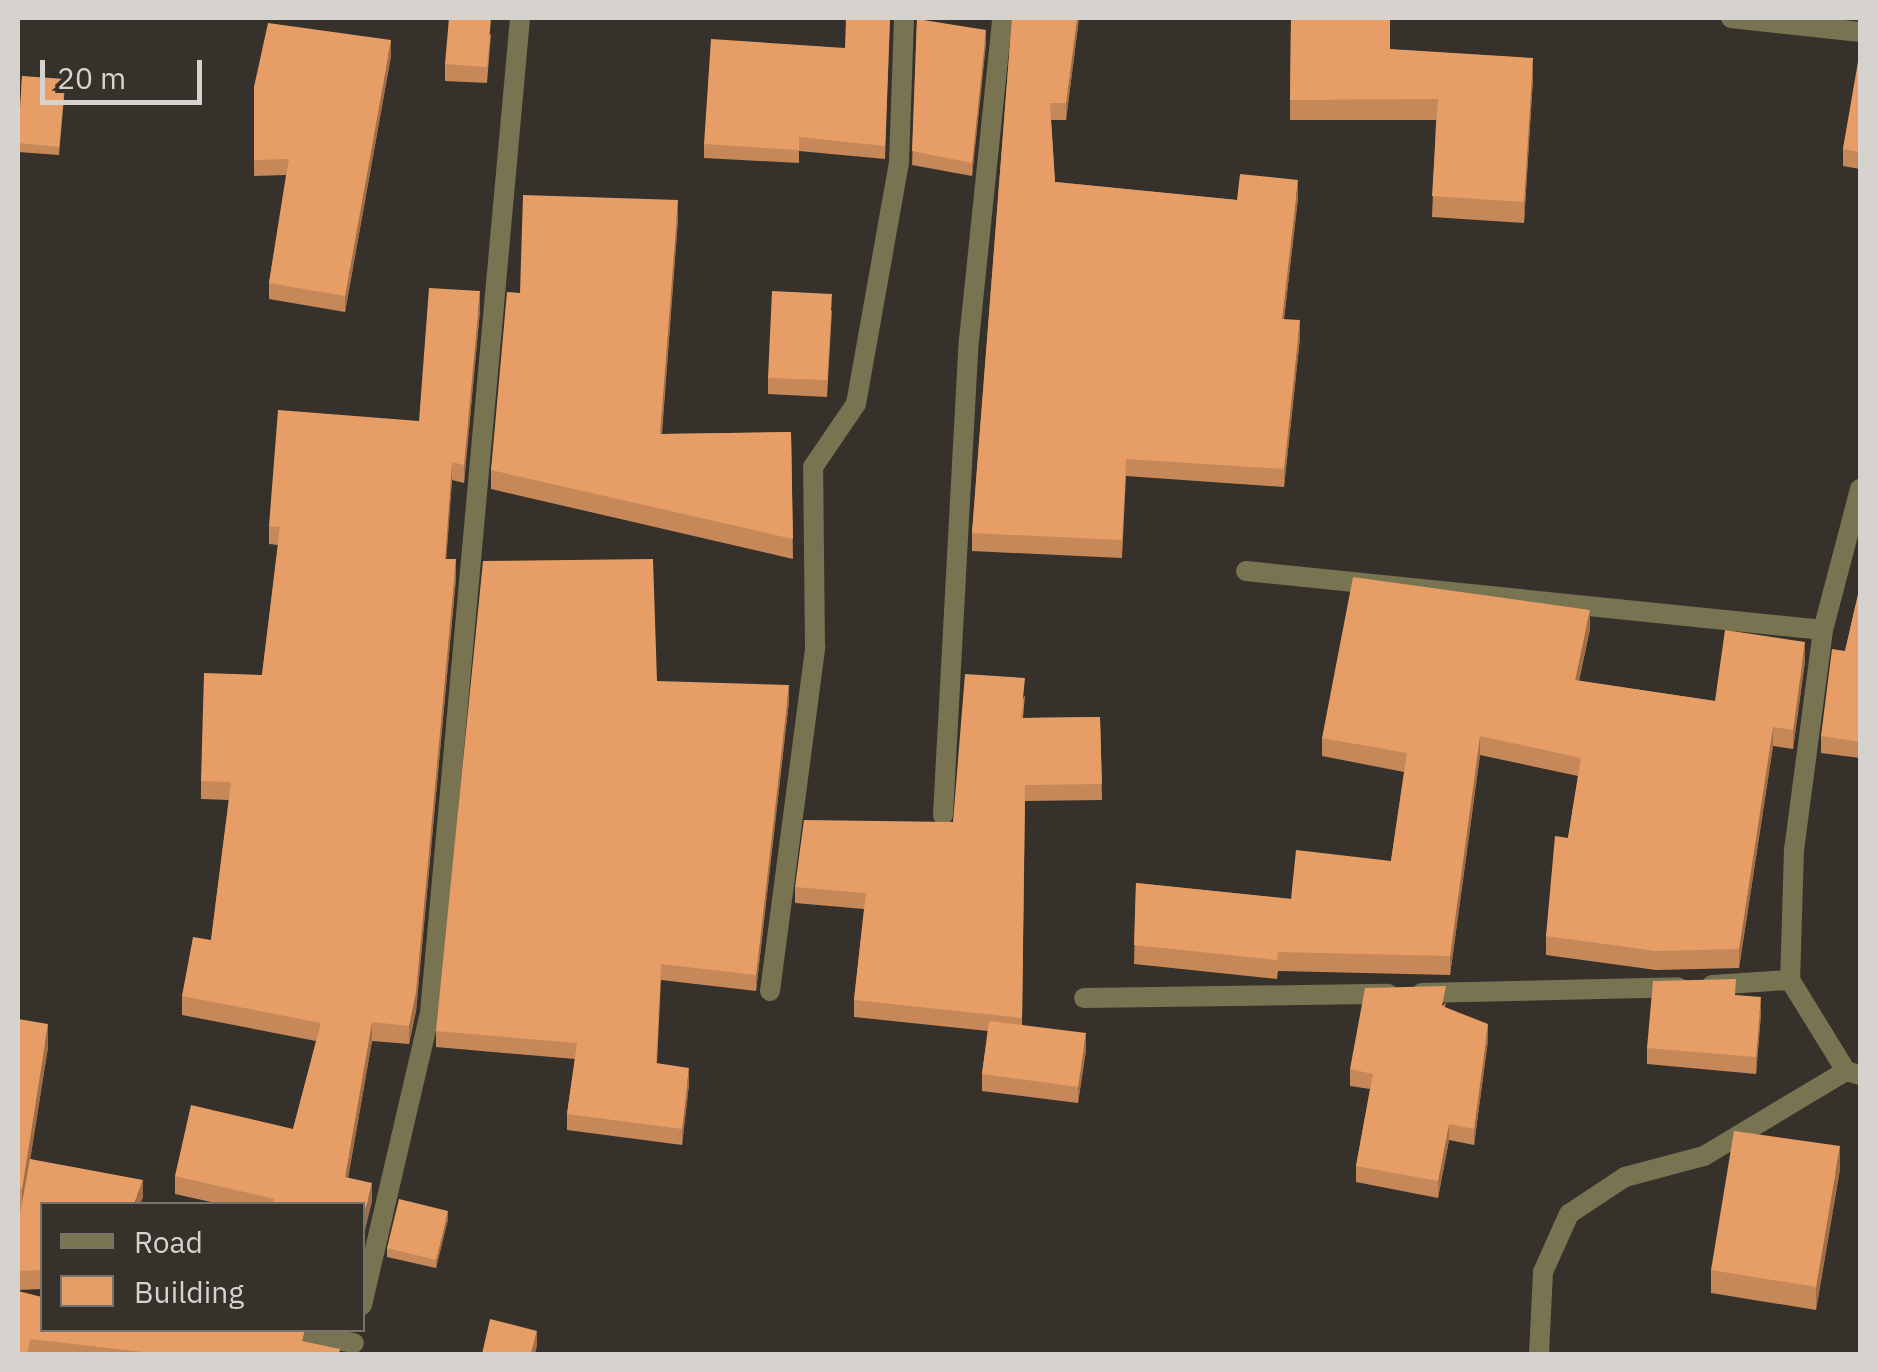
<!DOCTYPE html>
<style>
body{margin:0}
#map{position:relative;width:1878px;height:1372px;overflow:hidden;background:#36312a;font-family:"IBM Plex Sans",sans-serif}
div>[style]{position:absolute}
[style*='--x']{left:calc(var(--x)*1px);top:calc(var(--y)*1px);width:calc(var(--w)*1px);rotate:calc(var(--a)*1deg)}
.minor>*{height:20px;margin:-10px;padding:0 10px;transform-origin:10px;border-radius:10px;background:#787351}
.wall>*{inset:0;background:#c68858}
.shaded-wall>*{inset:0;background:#a16f47}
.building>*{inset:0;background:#e69e66}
span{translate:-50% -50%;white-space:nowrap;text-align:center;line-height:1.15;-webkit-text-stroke:10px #36312a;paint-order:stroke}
.frame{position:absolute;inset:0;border:20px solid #d6d3ce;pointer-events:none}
.legend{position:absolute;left:40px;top:1202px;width:325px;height:130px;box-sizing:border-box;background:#36312a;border:2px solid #76726c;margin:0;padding:12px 18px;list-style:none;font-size:30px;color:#d6d3ce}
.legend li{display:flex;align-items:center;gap:20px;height:50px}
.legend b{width:50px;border:2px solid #76726c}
.scale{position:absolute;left:40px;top:60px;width:162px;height:45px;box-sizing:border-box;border:5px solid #d6d3ce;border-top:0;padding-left:12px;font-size:30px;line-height:35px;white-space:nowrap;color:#d6d3ce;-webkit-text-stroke:8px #36312a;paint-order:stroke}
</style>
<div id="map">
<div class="minor">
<i style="--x:1731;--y:18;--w:130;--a:6.2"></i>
<i style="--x:1860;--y:489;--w:146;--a:104.7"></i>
<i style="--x:1823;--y:630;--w:221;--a:97.5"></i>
<i style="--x:1794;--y:849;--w:131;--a:91.7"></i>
<i style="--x:1790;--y:980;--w:107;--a:58.4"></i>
<i style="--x:1846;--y:1071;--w:15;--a:16"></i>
<i style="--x:1246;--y:571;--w:580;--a:5.84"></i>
<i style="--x:943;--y:815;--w:476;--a:-86.9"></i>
<i style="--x:969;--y:340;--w:324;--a:-84.1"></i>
<i style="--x:1712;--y:985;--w:78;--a:-3.7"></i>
<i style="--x:770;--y:991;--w:347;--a:-82.5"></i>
<i style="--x:815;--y:647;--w:180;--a:-90.6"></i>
<i style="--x:813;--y:467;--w:76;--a:-55.7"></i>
<i style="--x:856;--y:404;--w:246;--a:-79.9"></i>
<i style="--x:899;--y:162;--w:144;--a:-88"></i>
<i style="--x:1422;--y:993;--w:256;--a:-1.3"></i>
<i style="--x:1084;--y:998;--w:304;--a:-0.8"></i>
<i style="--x:362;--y:1305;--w:300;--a:-76.9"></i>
<i style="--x:430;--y:1013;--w:999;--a:-84.83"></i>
<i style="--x:281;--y:1330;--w:74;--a:10.1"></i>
<i style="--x:1539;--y:1354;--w:82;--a:-87.2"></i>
<i style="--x:1543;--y:1272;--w:64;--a:-65.9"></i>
<i style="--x:1569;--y:1214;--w:67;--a:-33.5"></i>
<i style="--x:1625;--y:1177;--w:82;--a:-14.9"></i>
<i style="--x:1704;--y:1156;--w:165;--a:-30.9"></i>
</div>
<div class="wall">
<i style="clip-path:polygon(890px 18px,885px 159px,799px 151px,799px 163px,704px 158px,704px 144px)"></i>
<i style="clip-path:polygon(1012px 18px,1079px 18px,1066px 120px,1051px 120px,1055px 182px,1237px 200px,1298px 198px,1284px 319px,1300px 338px,1284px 487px,1126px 476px,1122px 558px,972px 551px,972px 533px)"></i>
<i style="clip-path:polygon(1291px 18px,1390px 49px,1533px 78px,1524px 223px,1432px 217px,1436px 120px,1290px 120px)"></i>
<i style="clip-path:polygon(917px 19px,986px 43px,972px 176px,912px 165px)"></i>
<i style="clip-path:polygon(491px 34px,487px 83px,445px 81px,445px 64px)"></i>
<i style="clip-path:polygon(391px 56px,345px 312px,269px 299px,269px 283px,286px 175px,254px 176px,254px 87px)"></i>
<i style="clip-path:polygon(1860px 56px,1860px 169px,1843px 166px,1843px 149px)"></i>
<i style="clip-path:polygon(22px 76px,65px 87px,59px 155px,18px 152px)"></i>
<i style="clip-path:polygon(678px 219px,662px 434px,791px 432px,793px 559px,491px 489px,491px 470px,520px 293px)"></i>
<i style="clip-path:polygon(480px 310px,464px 483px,452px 480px,446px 559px,456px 578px,416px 1011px,409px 1044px,372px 1041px,348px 1178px,372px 1202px,362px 1204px,220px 1204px,175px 1194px,175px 1176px,293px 1129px,316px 1041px,182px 1015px,182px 996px,211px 940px,229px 800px,201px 799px,201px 781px,262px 675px,278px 545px,269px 544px,269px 526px,419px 421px)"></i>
<i style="clip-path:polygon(832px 310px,827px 397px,768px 394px,768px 378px)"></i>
<i style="clip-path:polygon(1860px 586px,1860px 758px,1821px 753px,1821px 736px,1845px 651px)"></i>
<i style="clip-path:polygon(1590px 629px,1579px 681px,1715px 701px,1805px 661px,1793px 749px,1773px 746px,1739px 968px,1656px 970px,1546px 955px,1546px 936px,1568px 838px,1578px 776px,1480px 755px,1450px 975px,1278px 971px,1277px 979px,1134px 964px,1136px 883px,1291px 899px,1391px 861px,1404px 772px,1322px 756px,1322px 738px)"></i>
<i style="clip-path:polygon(1025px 695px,1023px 718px,1100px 717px,1102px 800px,1025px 801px,1022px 1025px,1086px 1050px,1078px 1103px,982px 1091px,982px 1074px,988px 1031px,854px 1017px,854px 1000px,864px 909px,795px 903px,795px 887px,953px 822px)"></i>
<i style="clip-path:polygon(789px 701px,756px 991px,661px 980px,657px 1063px,689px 1084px,682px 1145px,567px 1130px,567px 1114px,575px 1059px,436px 1047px,436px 1031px)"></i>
<i style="clip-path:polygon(1736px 995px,1761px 1014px,1756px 1074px,1647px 1064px,1647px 1048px)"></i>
<i style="clip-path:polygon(1446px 1003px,1445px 1007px,1488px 1040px,1474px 1145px,1449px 1140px,1438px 1198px,1356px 1182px,1356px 1166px,1370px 1089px,1350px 1086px,1350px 1069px)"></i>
<i style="clip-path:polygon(18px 1019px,48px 1047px,30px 1159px,143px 1198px,42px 1204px,42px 1289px,18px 1290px,18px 1226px,20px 1212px,18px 1212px)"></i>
<i style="clip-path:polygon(1840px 1169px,1816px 1310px,1711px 1293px,1711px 1270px)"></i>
<i style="clip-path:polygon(448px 1219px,436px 1268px,387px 1257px,387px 1248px)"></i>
<i style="clip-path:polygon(42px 1297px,305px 1342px,340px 1354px,18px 1354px)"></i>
</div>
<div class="shaded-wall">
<i style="clip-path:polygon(1077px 18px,1079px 18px,1066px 120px,1066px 103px)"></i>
<i style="clip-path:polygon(986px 30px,986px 43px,972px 176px,972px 163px)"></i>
<i style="clip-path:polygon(391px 40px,391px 56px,345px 312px,345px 296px)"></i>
<i style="clip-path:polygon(1533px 58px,1533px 78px,1524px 223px,1524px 202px)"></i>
<i style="clip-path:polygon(1298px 180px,1298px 198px,1282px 336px,1282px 319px)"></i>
<i style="clip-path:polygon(678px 200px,678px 219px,660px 454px,660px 434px)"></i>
<i style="clip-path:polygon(480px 291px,480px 310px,464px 483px,464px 465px)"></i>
<i style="clip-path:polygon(1300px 320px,1300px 338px,1284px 487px,1284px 469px)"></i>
<i style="clip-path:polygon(452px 462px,452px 480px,445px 578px,445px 559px)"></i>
<i style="clip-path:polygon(456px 559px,456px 578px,416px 1011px,409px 1044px,409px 1026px)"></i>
<i style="clip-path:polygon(1590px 610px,1590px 629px,1575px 699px,1575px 680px)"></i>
<i style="clip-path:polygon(1805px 642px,1805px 661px,1793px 749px,1793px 730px)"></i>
<i style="clip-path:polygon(789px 685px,789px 701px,756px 991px,756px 975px)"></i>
<i style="clip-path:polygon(1773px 727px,1773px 746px,1739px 968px,1739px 949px)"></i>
<i style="clip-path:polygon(1480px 736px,1480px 755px,1450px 975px,1450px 956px)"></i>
<i style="clip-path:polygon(1761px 997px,1761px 1014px,1756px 1074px,1756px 1057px)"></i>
<i style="clip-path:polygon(372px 1022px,372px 1041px,345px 1195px,345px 1177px)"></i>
<i style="clip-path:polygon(48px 1024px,48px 1047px,22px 1212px,22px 1189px)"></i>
<i style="clip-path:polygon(1488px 1024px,1488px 1040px,1474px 1145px,1474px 1129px)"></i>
<i style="clip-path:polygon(1086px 1033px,1086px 1050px,1078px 1103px,1078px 1087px)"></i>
<i style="clip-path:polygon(689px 1068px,689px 1084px,682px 1145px,682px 1129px)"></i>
<i style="clip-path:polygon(1449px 1124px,1449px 1140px,1438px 1198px,1438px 1181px)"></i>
<i style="clip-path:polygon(1840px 1146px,1840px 1169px,1816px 1310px,1816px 1287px)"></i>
<i style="clip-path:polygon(143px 1180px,143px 1198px,140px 1204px,134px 1204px)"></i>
<i style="clip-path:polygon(372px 1183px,372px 1202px,362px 1242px,362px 1224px)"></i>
<i style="clip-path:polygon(448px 1211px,448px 1219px,436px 1268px,436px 1260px)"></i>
<i style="clip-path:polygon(537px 1331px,537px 1346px,535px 1354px,531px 1354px)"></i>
</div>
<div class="building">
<i style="clip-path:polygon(449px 18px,491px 18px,487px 67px,445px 64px)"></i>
<i style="clip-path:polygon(846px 18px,890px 18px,885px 146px,799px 137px,799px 150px,704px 144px,711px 39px,845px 48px)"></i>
<i style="clip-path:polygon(1012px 18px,1077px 18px,1066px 103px,1050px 103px,1055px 182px,1237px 200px,1240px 174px,1298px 180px,1282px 319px,1300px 320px,1284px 469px,1126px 459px,1122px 540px,972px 533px)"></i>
<i style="clip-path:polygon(1291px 18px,1390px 18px,1390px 49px,1533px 58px,1524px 202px,1432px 196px,1438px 99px,1290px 100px)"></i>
<i style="clip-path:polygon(917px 19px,986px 30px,972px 163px,912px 151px)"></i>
<i style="clip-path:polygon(268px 23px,391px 40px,345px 296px,269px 283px,289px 159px,254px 160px,254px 87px)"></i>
<i style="clip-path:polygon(1859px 56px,1860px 56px,1860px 152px,1843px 149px)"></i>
<i style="clip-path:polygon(22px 76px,65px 79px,59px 147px,18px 143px)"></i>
<i style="clip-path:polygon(523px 195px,678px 200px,660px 434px,791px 432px,793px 539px,491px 470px,507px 292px,520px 293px)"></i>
<i style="clip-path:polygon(429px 288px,480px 291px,464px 465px,452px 462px,445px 559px,456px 559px,416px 992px,409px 1026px,372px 1022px,345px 1177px,372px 1183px,362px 1224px,362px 1204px,273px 1204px,274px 1199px,175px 1176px,191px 1105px,293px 1129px,321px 1023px,182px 996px,193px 937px,211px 940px,231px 782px,201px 781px,204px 673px,262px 675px,280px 527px,269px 526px,278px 410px,419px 421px)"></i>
<i style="clip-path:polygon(772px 291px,832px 294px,827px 380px,768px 378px)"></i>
<i style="clip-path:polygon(653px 559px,657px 681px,789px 685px,756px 975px,661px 964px,656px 1063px,689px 1068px,682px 1129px,567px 1114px,577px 1043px,436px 1031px,483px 561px)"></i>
<i style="clip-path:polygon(1353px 577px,1590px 610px,1575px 680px,1715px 701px,1725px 630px,1805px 642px,1793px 730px,1773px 727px,1739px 949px,1656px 951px,1546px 936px,1555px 836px,1568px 838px,1581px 758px,1480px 736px,1450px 956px,1278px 952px,1277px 960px,1134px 945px,1136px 883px,1291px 899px,1296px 850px,1391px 861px,1407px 753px,1322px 738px)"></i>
<i style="clip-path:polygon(1860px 586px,1860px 742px,1821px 736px,1832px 649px,1845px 651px)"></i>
<i style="clip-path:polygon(965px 674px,1025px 678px,1021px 718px,1100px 717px,1102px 784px,1025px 785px,1022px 1018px,854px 1000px,866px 893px,795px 887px,804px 820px,953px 822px)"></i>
<i style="clip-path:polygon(1736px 979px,1735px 995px,1761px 997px,1756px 1057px,1647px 1048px,1653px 981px)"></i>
<i style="clip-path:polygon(1446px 986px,1442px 1006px,1488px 1024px,1474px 1129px,1449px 1124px,1438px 1181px,1356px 1166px,1373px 1074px,1350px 1069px,1365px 988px)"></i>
<i style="clip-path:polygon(18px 1019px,48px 1024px,22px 1189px,18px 1189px)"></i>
<i style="clip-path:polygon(989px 1021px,1086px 1033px,1078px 1087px,982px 1074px)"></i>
<i style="clip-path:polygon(1734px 1131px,1840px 1146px,1816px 1287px,1711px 1270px)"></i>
<i style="clip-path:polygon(30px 1159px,143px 1180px,134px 1204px,42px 1204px,42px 1270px,18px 1271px,18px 1226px)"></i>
<i style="clip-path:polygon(399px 1199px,448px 1211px,436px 1260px,387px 1248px)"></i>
<i style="clip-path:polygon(18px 1291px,42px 1297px,42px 1330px,305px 1330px,302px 1341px,340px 1349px,339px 1354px,161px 1354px,30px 1339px,27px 1354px,18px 1354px)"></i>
<i style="clip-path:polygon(490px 1319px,537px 1331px,531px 1354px,482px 1354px)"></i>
</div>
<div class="frame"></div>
<ul class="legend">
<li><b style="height:12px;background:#787351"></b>Road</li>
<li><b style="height:28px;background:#e69e66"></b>Building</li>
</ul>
<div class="scale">20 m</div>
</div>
